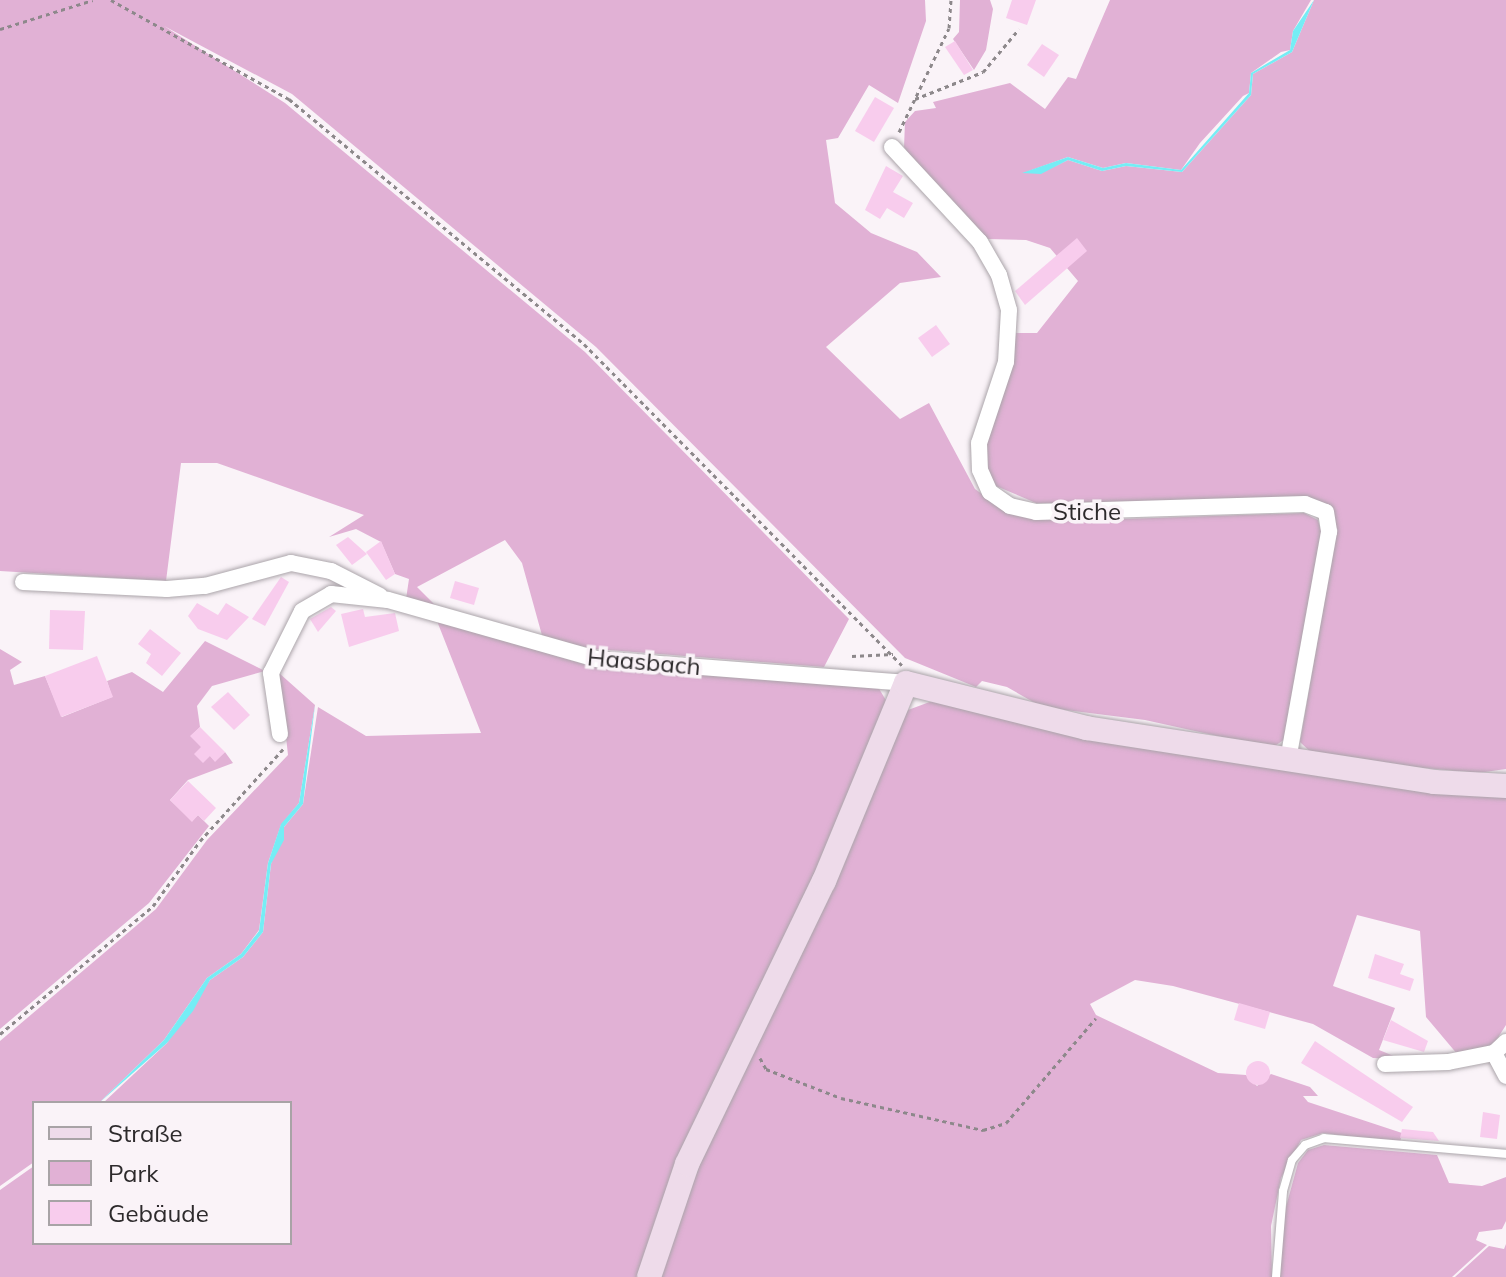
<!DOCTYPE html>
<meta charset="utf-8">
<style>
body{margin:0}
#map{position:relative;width:1506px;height:1277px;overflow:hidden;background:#faf3f8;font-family:Mulish,sans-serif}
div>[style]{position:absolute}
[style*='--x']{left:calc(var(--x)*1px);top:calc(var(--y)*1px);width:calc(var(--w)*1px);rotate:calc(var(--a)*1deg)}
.green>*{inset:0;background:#e1b1d5}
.water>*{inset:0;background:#75edf5}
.building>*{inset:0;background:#f8cced}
.round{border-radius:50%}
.path>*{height:3px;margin-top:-1.5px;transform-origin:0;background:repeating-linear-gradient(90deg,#8d888b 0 4px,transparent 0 8px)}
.roads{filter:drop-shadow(0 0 2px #aba5aa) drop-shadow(0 0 2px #aba5aa)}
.lane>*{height:8px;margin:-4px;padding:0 4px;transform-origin:4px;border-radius:4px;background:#fff}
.street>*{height:16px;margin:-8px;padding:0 8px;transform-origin:8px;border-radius:8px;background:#fff}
.secondary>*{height:24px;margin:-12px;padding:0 12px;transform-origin:12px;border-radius:12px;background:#eedbea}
span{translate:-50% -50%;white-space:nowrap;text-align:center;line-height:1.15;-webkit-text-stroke:7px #faf3f8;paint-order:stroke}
.street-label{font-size:24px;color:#2d2a2c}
.legend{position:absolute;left:32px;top:1101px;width:260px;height:144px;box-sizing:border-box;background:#faf3f8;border:2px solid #a8a3a6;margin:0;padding:10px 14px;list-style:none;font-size:24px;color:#2d2a2c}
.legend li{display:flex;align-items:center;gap:16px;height:40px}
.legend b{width:40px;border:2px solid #a8a3a6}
</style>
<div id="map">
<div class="green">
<i style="clip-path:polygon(0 0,925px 0,926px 21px,898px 103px,869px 85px,838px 138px,826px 140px,835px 203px,871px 233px,917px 252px,941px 277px,900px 283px,826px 347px,900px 419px,929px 403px,975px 489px,1007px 512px,1064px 521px,1304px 513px,1318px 520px,1322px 534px,1285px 739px,1272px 748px,1145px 720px,1042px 707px,1007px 687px,982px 681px,976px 687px,905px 658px,596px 347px,292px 94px,164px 26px,285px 103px,585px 352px,849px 619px,824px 667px,596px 649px,543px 639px,522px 563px,505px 540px,417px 587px,436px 606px,406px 599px,409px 579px,395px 574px,381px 542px,356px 529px,329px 537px,364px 515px,217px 463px,181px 463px,166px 581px,0 571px)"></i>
<i style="clip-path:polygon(960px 0,990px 0,993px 9px,986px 50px,974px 70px,953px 39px,959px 32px)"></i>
<i style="clip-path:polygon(1110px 0,1311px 0,1293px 31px,1290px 50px,1281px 52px,1251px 73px,1249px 93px,1243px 96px,1200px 143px,1181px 170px,1126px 163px,1103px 168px,1068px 157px,1029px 171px,1041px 173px,1068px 160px,1102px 171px,1126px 166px,1182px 172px,1251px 95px,1253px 74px,1292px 52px,1314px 0,1506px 0,1506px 769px,1478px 773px,1317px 758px,1300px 742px,1336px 533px,1331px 507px,1036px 503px,996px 486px,986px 468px,986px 445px,1016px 333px,1037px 333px,1078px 281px,1050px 248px,1026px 240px,988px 239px,916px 166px,904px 147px,905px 122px,915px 111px,936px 108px,933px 102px,1010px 83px,1045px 109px,1068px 77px,1076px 79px)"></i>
<i style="clip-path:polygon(437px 621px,594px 667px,878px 687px,887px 702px,816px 882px,640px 1277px,0 1277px,0 1190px,34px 1166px,34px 1243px,290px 1243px,290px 1103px,103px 1103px,167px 1043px,210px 980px,243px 957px,263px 932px,271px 864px,284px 827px,303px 804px,318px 707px,366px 736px,481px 733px)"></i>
<i style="clip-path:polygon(205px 641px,265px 671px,212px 686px,197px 706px,200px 727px,191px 736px,215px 761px,225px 752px,233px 763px,188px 780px,170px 800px,192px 821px,198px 815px,209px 826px,149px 903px,0 1029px,0 649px,22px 662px,10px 670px,14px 685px,45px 676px,62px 717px,112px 697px,107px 681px,132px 672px,163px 692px)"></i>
<i style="clip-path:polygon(279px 673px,315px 705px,299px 803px,281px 825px,268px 863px,259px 930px,241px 954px,207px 978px,164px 1040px,99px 1103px,34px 1103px,34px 1162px,0 1186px,0 1041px,156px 909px,207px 840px,288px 755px)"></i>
<i style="clip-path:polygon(935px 700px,1506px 796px,1506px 1025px,1492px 1047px,1458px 1055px,1426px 1017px,1420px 931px,1357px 915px,1333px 986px,1395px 1008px,1379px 1050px,1401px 1059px,1373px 1058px,1313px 1024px,1173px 986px,1135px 980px,1090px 1004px,1096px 1015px,1218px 1073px,1246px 1075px,1257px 1086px,1271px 1074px,1310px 1087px,1318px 1096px,1303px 1096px,1308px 1102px,1402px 1133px,1400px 1143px,1323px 1133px,1301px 1140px,1281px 1178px,1271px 1226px,1272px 1277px,658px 1277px,712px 1132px,808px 941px,885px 752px,908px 710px)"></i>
<i style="clip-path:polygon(1324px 1145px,1437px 1155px,1449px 1183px,1482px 1186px,1506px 1177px,1506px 1221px,1502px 1229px,1479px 1232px,1476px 1240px,1487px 1245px,1452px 1277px,1280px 1277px,1281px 1225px,1298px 1163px,1308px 1150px)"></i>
<i style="clip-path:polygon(1506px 1244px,1506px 1277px,1455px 1277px,1489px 1246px,1504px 1249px)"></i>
</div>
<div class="water">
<i style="clip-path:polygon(1314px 0,1292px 52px,1253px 74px,1251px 95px,1182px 172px,1126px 166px,1102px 171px,1068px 160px,1041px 174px,1022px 173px,1068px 157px,1103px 168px,1126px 163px,1181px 170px,1249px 93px,1251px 73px,1290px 50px,1293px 31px)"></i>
<i style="clip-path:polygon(315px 705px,303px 804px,284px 827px,284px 840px,271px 864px,263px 932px,243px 957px,210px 980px,193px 1011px,167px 1043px,99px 1103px,164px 1040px,207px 978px,241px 954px,259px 931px,268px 863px,281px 824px,299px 803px)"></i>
</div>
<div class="building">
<i style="clip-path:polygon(1012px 0,1036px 0,1027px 25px,1006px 18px)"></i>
<i style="clip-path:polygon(955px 41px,973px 70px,964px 75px,945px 47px)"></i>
<i style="clip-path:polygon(1042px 44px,1059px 55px,1044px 77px,1027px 65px)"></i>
<i style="clip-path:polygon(875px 97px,894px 108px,874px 142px,855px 131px)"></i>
<i style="clip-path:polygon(886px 166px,903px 176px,893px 192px,913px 203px,904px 218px,887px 208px,880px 219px,865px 210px)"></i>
<i style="clip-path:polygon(1077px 238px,1087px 251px,1025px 305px,1015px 291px)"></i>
<i style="clip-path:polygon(936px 325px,950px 344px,932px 357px,918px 338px)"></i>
<i style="clip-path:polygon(348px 537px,367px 554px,352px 565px,336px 545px)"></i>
<i style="clip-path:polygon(381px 541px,395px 574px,386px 580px,366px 552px)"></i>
<i style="clip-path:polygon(281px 577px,289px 582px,265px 626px,252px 619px)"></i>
<i style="clip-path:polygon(455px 581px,479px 588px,474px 605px,450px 598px)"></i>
<i style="clip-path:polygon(197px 603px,218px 615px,226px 603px,249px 617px,227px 640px,198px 629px,188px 616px)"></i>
<i style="clip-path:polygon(331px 607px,336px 611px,318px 632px,310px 619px)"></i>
<i style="clip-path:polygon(363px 609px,365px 617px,395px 613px,399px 631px,349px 647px,341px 614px)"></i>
<i style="clip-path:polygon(50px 610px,85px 611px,83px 650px,49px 649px)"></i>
<i style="clip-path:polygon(150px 629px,181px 653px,162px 676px,146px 663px,151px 654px,138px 644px)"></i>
<i style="clip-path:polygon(97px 656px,113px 697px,61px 717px,45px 676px)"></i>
<i style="clip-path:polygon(228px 692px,250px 715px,234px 730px,211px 707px)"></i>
<i style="clip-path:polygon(200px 727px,225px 752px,215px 762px,210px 756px,203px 763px,194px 754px,201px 747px,190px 736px)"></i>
<i style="clip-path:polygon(188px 781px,216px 808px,204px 821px,198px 815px,192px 822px,170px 800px)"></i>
<i style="clip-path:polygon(1375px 954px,1404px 964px,1400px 974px,1414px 979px,1410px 991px,1368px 978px)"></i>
<i style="clip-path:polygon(1239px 1003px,1270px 1012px,1265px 1029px,1234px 1020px)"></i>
<i style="clip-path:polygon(1391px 1020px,1428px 1041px,1424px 1052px,1383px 1040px)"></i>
<i style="clip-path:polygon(1315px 1041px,1413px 1107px,1402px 1122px,1301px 1063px)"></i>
<i class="round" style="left:1246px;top:1061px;width:24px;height:24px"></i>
<i style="clip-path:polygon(1483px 1112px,1500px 1115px,1497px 1139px,1480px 1137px)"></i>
<i style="clip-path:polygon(1402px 1129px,1433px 1132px,1439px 1141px,1400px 1138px)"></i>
</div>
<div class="path">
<i style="--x:111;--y:0;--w:204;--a:29.1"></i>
<i style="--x:289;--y:99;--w:383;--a:39.7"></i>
<i style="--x:584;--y:344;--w:453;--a:45.3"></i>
<i style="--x:0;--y:29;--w:97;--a:-17.3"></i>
<i style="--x:915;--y:99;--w:73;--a:-21.7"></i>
<i style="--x:983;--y:72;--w:56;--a:-50.1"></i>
<i style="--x:899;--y:132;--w:115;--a:-64.3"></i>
<i style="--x:949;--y:28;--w:28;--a:-86"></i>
<i style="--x:852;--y:656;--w:41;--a:-2.8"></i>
<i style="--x:0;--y:1034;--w:199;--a:-39.9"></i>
<i style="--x:153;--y:906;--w:80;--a:-54.1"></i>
<i style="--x:200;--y:841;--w:124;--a:-47.9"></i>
<i style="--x:760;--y:1058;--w:13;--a:61"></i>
<i style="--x:766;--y:1069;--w:80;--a:21.1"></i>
<i style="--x:841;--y:1098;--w:146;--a:12.7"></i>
<i style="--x:983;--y:1130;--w:24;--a:-17"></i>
<i style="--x:1006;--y:1123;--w:138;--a:-49.4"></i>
</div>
<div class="roads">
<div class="lane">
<i style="--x:1276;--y:1277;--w:86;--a:-85.3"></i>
<i style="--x:1283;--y:1191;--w:32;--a:-74"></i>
<i style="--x:1292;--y:1160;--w:20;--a:-49"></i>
<i style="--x:1305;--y:1145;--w:20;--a:-20"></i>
<i style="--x:1324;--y:1138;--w:183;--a:5"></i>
</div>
<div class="street">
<i style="--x:892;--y:147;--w:129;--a:47.2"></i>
<i style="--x:980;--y:242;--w:38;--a:60"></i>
<i style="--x:999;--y:275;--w:36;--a:74"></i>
<i style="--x:1009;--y:310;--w:52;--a:93.3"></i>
<i style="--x:1006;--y:362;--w:85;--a:108.4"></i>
<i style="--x:979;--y:443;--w:27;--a:88"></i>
<i style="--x:980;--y:470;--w:24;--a:66"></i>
<i style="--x:990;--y:492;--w:24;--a:35"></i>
<i style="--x:1010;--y:506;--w:27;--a:13"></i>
<i style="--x:1036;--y:512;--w:269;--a:-1.7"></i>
<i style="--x:1305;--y:504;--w:22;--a:21"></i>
<i style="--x:1326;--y:512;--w:20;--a:81"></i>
<i style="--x:1329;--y:532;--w:233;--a:100.2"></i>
<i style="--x:23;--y:582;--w:144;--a:2.8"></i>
<i style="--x:167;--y:589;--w:38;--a:-5"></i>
<i style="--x:205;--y:586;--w:89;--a:-15"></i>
<i style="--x:291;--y:563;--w:41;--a:11.3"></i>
<i style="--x:331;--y:571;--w:55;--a:27"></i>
<i style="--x:280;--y:734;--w:62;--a:-98.4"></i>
<i style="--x:271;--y:673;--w:69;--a:-63.4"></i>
<i style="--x:302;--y:611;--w:34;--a:-30"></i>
<i style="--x:331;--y:594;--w:57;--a:6"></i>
<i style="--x:388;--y:600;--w:216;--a:15.8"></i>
<i style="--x:596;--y:659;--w:311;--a:4.4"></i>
<i style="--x:1494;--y:1053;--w:26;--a:62"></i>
<i style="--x:1385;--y:1064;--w:63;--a:-1.8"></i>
<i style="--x:1448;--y:1062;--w:47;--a:-11.1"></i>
<i style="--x:1494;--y:1053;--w:16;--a:-43"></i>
</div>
<div class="secondary">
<i style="--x:649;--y:1277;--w:119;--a:-71.4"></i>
<i style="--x:687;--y:1164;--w:314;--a:-64.2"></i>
<i style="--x:824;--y:881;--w:214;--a:-67.5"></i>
<i style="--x:906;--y:683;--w:186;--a:14"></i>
<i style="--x:1086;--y:728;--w:352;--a:8.8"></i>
<i style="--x:1434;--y:782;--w:72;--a:3.2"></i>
</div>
</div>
<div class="street-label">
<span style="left:1087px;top:512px">Stiche</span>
<span style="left:644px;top:662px;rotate:5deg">Haasbach</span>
</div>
<ul class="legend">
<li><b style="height:10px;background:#eedbea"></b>Straße</li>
<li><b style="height:22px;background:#e1b1d5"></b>Park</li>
<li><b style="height:22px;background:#f8cced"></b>Gebäude</li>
</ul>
</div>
